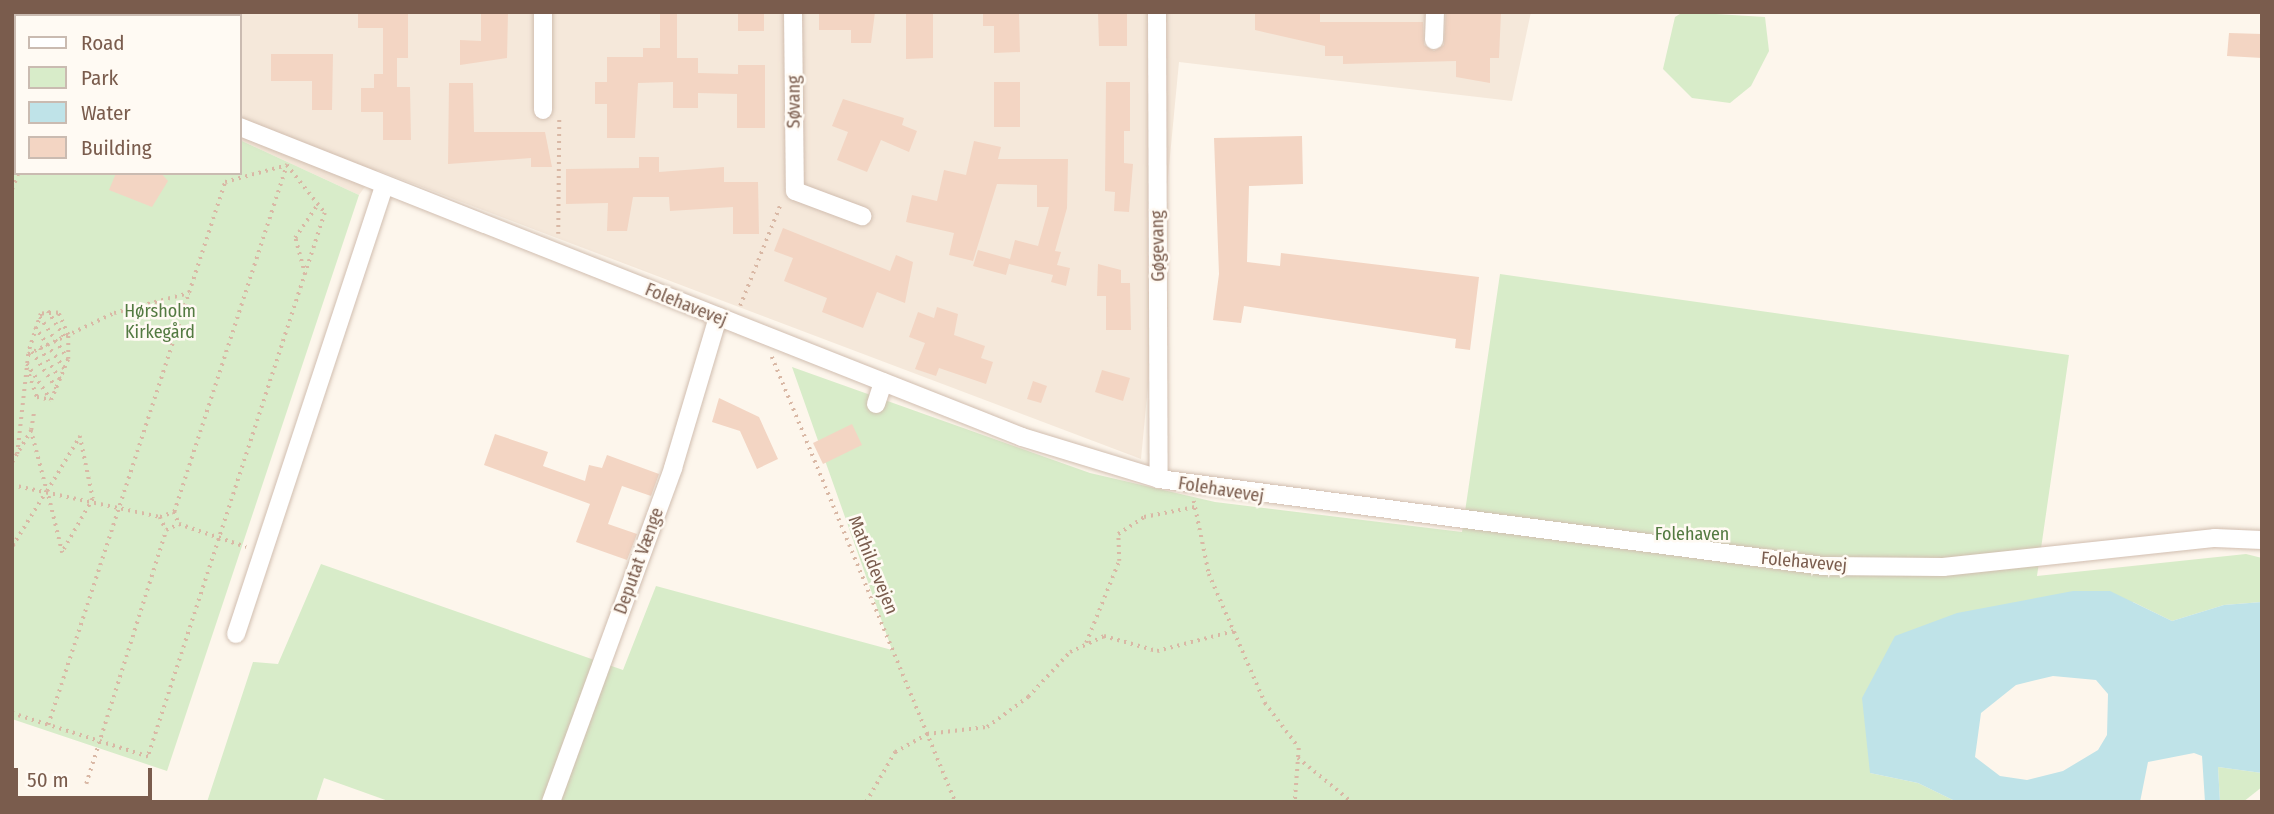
<!DOCTYPE html>
<meta charset="utf-8">
<style>
body{margin:0}
#map{position:relative;width:2274px;height:814px;overflow:hidden;background:#fdf6ec;font-family:"Fira Sans Condensed",sans-serif}
div>[style]{position:absolute}
[style*='--x']{left:calc(var(--x)*1px);top:calc(var(--y)*1px);width:calc(var(--w)*1px);rotate:calc(var(--a)*1deg)}
.residential>*{inset:0;background:#f5e8da}
.green>*{inset:0;background:#d8ecc9}
.water>*{inset:0;background:#bfe3e8}
.building>*{inset:0;background:#f3d5c3}
.path>*{height:3.5px;margin-top:-1.75px;transform-origin:0;background:repeating-linear-gradient(90deg,#d9b8a5 0 2px,transparent 0 7px)}
.roads{filter:drop-shadow(0 0 2px #d1beb0) drop-shadow(0 0 2px #d1beb0)}
.minor>*{height:18px;margin:-9px;padding:0 9px;transform-origin:9px;border-radius:9px;background:#fff}
span{translate:-50% -50%;white-space:nowrap;text-align:center;line-height:1.15;-webkit-text-stroke:5px #fffaf3;paint-order:stroke}
.street-label{font-size:18px;color:#7a5c4d}
.park-label{font-size:18px;color:#537a41}
.frame{position:absolute;inset:0;border:14px solid #7a5c4d;pointer-events:none}
.legend{position:absolute;left:14px;top:14px;width:228px;height:161px;box-sizing:border-box;background:#fffaf3;border:2px solid #cabbb1;margin:0;padding:9px 12px;list-style:none;font-size:21px;color:#7a5c4d}
.legend li{display:flex;align-items:center;gap:14px;height:35px}
.legend b{width:35px;border:2px solid #cabbb1}
.scale{position:absolute;left:14px;top:768px;width:138px;height:32px;box-sizing:border-box;border:4px solid #7a5c4d;border-top:0;padding-left:9px;font-size:21px;line-height:24px;white-space:nowrap;color:#7a5c4d;-webkit-text-stroke:5px #fffaf3;paint-order:stroke}
</style>
<div id="map">
<div class="residential">
<i style="clip-path:polygon(43px 12px,1531px 12px,1512px 101px,1179px 62px,1141px 459px,377px 170px,359px 195px,240px 140px,240px 16px)"></i>
</div>
<div class="green">
<i style="clip-path:polygon(12px 12px,48px 16px,16px 16px,16px 173px,240px 173px,240px 140px,359px 195px,167px 771px,12px 719px)"></i>
<i style="clip-path:polygon(1683px 12px,1765px 17px,1769px 51px,1751px 86px,1730px 103px,1692px 98px,1663px 69px,1675px 17px)"></i>
<i style="clip-path:polygon(1500px 274px,2069px 355px,2037px 576px,2246px 554px,2262px 558px,2262px 602px,2224px 605px,2172px 621px,2133px 602px,1870px 773px,1918px 783px,1957px 802px,391px 802px,324px 778px,316px 802px,207px 802px,253px 662px,278px 664px,321px 564px,623px 670px,656px 586px,892px 650px,792px 367px,1090px 473px,1215px 502px,1462px 532px)"></i>
<i style="clip-path:polygon(2218px 767px,2262px 773px,2262px 787px,2243px 802px,2220px 802px)"></i>
</div>
<div class="water">
<i style="clip-path:polygon(evenodd,2073px 591px,2110px 591px,2172px 621px,2224px 605px,2262px 602px,2262px 773px,2218px 767px,2220px 802px,2205px 802px,2202px 756px,2194px 753px,2148px 762px,2140px 802px,1957px 802px,1918px 783px,1870px 773px,1862px 698px,1895px 636px,1957px 613px,2073px 591px,2053px 676px,2096px 680px,2108px 694px,2107px 735px,2098px 750px,2063px 771px,2027px 780px,2000px 776px,1975px 757px,1981px 713px,2016px 685px,2053px 676px)"></i>
</div>
<div class="building">
<i style="clip-path:polygon(358px 12px,408px 12px,408px 58px,397px 58px,397px 87px,410px 87px,411px 140px,383px 140px,383px 112px,361px 112px,361px 88px,374px 88px,374px 74px,383px 74px,383px 28px,358px 28px)"></i>
<i style="clip-path:polygon(481px 12px,508px 12px,507px 58px,460px 65px,460px 40px,481px 41px)"></i>
<i style="clip-path:polygon(660px 12px,677px 12px,677px 58px,698px 58px,698px 73px,738px 74px,738px 65px,765px 65px,765px 128px,737px 128px,737px 94px,698px 93px,698px 108px,673px 108px,673px 82px,638px 83px,635px 138px,607px 138px,607px 104px,595px 104px,595px 82px,607px 82px,607px 57px,643px 57px,643px 48px,660px 48px)"></i>
<i style="clip-path:polygon(738px 12px,764px 12px,764px 31px,738px 31px)"></i>
<i style="clip-path:polygon(819px 12px,875px 12px,871px 43px,851px 43px,851px 30px,819px 30px)"></i>
<i style="clip-path:polygon(906px 12px,933px 12px,933px 58px,906px 59px)"></i>
<i style="clip-path:polygon(983px 12px,1019px 12px,1020px 52px,994px 53px,994px 26px,983px 26px)"></i>
<i style="clip-path:polygon(1098px 12px,1127px 12px,1127px 46px,1099px 46px)"></i>
<i style="clip-path:polygon(1255px 12px,1320px 12px,1320px 22px,1423px 22px,1424px 45px,1434px 51px,1444px 45px,1446px 12px,1501px 12px,1499px 58px,1490px 58px,1490px 83px,1456px 77px,1456px 61px,1343px 64px,1343px 56px,1325px 56px,1325px 46px,1255px 30px)"></i>
<i style="clip-path:polygon(2229px 33px,2262px 34px,2262px 58px,2227px 56px)"></i>
<i style="clip-path:polygon(271px 54px,333px 54px,332px 110px,312px 110px,312px 81px,271px 81px)"></i>
<i style="clip-path:polygon(994px 82px,1020px 82px,1020px 127px,994px 127px)"></i>
<i style="clip-path:polygon(1106px 82px,1130px 82px,1130px 131px,1124px 131px,1124px 163px,1133px 164px,1129px 212px,1114px 211px,1115px 192px,1105px 191px)"></i>
<i style="clip-path:polygon(449px 83px,473px 83px,474px 132px,545px 132px,552px 167px,531px 167px,531px 158px,448px 164px)"></i>
<i style="clip-path:polygon(843px 99px,904px 118px,902px 125px,917px 131px,909px 152px,881px 140px,867px 172px,837px 160px,848px 132px,832px 126px)"></i>
<i style="clip-path:polygon(1302px 136px,1303px 184px,1249px 186px,1247px 262px,1280px 266px,1281px 253px,1479px 277px,1470px 350px,1455px 348px,1456px 339px,1244px 306px,1241px 323px,1213px 320px,1219px 274px,1214px 138px)"></i>
<i style="clip-path:polygon(974px 141px,1001px 147px,998px 159px,1068px 159px,1067px 208px,1055px 251px,1061px 252px,1057px 265px,1070px 268px,1066px 286px,1051px 282px,1053px 275px,1009px 264px,1006px 275px,973px 266px,978px 250px,1010px 259px,1015px 240px,1038px 246px,1049px 207px,1037px 207px,1037px 185px,997px 184px,973px 261px,949px 255px,954px 233px,906px 222px,912px 195px,937px 201px,944px 170px,966px 175px)"></i>
<i style="clip-path:polygon(639px 157px,659px 157px,659px 172px,724px 167px,724px 182px,758px 182px,759px 234px,733px 234px,733px 207px,670px 211px,669px 197px,633px 197px,627px 231px,607px 231px,608px 203px,566px 204px,566px 169px,639px 168px)"></i>
<i style="clip-path:polygon(116px 173px,161px 173px,168px 181px,152px 207px,109px 190px)"></i>
<i style="clip-path:polygon(783px 228px,890px 271px,896px 255px,913px 262px,905px 303px,877px 292px,863px 328px,822px 312px,827px 298px,784px 281px,793px 258px,774px 251px)"></i>
<i style="clip-path:polygon(1098px 264px,1121px 270px,1121px 283px,1130px 283px,1131px 330px,1106px 330px,1106px 296px,1097px 296px)"></i>
<i style="clip-path:polygon(937px 307px,958px 314px,954px 335px,985px 346px,981px 358px,993px 362px,986px 384px,939px 368px,936px 376px,915px 369px,925px 343px,909px 337px,918px 312px,934px 318px)"></i>
<i style="clip-path:polygon(1102px 370px,1130px 378px,1123px 401px,1095px 392px)"></i>
<i style="clip-path:polygon(1033px 381px,1047px 386px,1041px 403px,1027px 399px)"></i>
<i style="clip-path:polygon(719px 398px,759px 417px,778px 459px,757px 469px,740px 431px,712px 422px)"></i>
<i style="clip-path:polygon(852px 424px,862px 445px,823px 464px,813px 443px)"></i>
<i style="clip-path:polygon(495px 434px,548px 452px,543px 466px,585px 481px,589px 465px,602px 468px,607px 455px,659px 474px,651px 496px,622px 486px,608px 524px,637px 534px,627px 560px,576px 542px,590px 504px,484px 465px)"></i>
</div>
<div class="path">
<i style="--x:12;--y:49;--w:4;--a:14"></i>
<i style="--x:12;--y:68;--w:16;--a:76"></i>
<i style="--x:12;--y:89;--w:4;--a:-27"></i>
<i style="--x:287;--y:165;--w:61;--a:51.6"></i>
<i style="--x:325;--y:213;--w:572;--a:108.02"></i>
<i style="--x:148;--y:757;--w:105;--a:-162.3"></i>
<i style="--x:48;--y:725;--w:571;--a:-71.95"></i>
<i style="--x:225;--y:182;--w:64;--a:-15.3"></i>
<i style="--x:12;--y:189;--w:17;--a:-69"></i>
<i style="--x:558;--y:234;--w:115;--a:-89.5"></i>
<i style="--x:305;--y:275;--w:38;--a:-105"></i>
<i style="--x:295;--y:238;--w:41;--a:-55.9"></i>
<i style="--x:740;--y:306;--w:111;--a:-68.3"></i>
<i style="--x:48;--y:311;--w:31;--a:58"></i>
<i style="--x:40;--y:317;--w:50;--a:56.3"></i>
<i style="--x:35;--y:327;--w:54;--a:54.8"></i>
<i style="--x:40;--y:348;--w:40;--a:57.1"></i>
<i style="--x:32;--y:352;--w:48;--a:56"></i>
<i style="--x:772;--y:357;--w:481;--a:67.6"></i>
<i style="--x:27;--y:364;--w:43;--a:56.3"></i>
<i style="--x:27;--y:368;--w:31;--a:71"></i>
<i style="--x:37;--y:397;--w:14;--a:12"></i>
<i style="--x:51;--y:400;--w:44;--a:-67.5"></i>
<i style="--x:68;--y:359;--w:24;--a:-90"></i>
<i style="--x:68;--y:335;--w:24;--a:-114"></i>
<i style="--x:58;--y:313;--w:17;--a:177"></i>
<i style="--x:41;--y:314;--w:42;--a:108"></i>
<i style="--x:31;--y:430;--w:18;--a:-81"></i>
<i style="--x:80;--y:436;--w:64;--a:78.3"></i>
<i style="--x:93;--y:499;--w:62;--a:119.9"></i>
<i style="--x:62;--y:553;--w:64;--a:-103.6"></i>
<i style="--x:47;--y:491;--w:64;--a:-59"></i>
<i style="--x:17;--y:454;--w:101;--a:-83.7"></i>
<i style="--x:28;--y:354;--w:95;--a:-25.5"></i>
<i style="--x:114;--y:313;--w:78;--a:-14.9"></i>
<i style="--x:12;--y:462;--w:37;--a:-59"></i>
<i style="--x:31;--y:430;--w:63;--a:75.3"></i>
<i style="--x:47;--y:491;--w:65;--a:121.7"></i>
<i style="--x:13;--y:546;--w:5;--a:-101"></i>
<i style="--x:12;--y:485;--w:151;--a:12.2"></i>
<i style="--x:1194;--y:501;--w:75;--a:78.4"></i>
<i style="--x:1209;--y:574;--w:141;--a:66.5"></i>
<i style="--x:1265;--y:703;--w:56;--a:52.9"></i>
<i style="--x:1299;--y:748;--w:54;--a:94.2"></i>
<i style="--x:174;--y:512;--w:365;--a:-72"></i>
<i style="--x:160;--y:517;--w:14;--a:65"></i>
<i style="--x:166;--y:530;--w:14;--a:-25"></i>
<i style="--x:160;--y:517;--w:15;--a:-20"></i>
<i style="--x:174;--y:512;--w:13;--a:67"></i>
<i style="--x:179;--y:524;--w:71;--a:18.9"></i>
<i style="--x:1086;--y:643;--w:88;--a:-68.1"></i>
<i style="--x:1119;--y:561;--w:27;--a:-92"></i>
<i style="--x:1118;--y:534;--w:31;--a:-33"></i>
<i style="--x:1144;--y:517;--w:52;--a:-11.1"></i>
<i style="--x:12;--y:713;--w:38;--a:18"></i>
<i style="--x:1298;--y:758;--w:70;--a:39.2"></i>
<i style="--x:86;--y:784;--w:266;--a:-72.5"></i>
<i style="--x:147;--y:797;--w:6;--a:51"></i>
<i style="--x:866;--y:802;--w:58;--a:-59.9"></i>
<i style="--x:895;--y:752;--w:37;--a:-29"></i>
<i style="--x:927;--y:734;--w:60;--a:-6.7"></i>
<i style="--x:987;--y:727;--w:51;--a:-36.2"></i>
<i style="--x:1028;--y:697;--w:62;--a:-47"></i>
<i style="--x:1070;--y:652;--w:38;--a:-25"></i>
<i style="--x:1104;--y:636;--w:55;--a:15.8"></i>
<i style="--x:1157;--y:651;--w:80;--a:-14.6"></i>
</div>
<div class="roads">
<div class="minor">
<i style="--x:56;--y:12;--w:6;--a:45"></i>
<i style="--x:170;--y:12;--w:4;--a:90"></i>
<i style="--x:543;--y:12;--w:98;--a:90"></i>
<i style="--x:793;--y:12;--w:179;--a:89.4"></i>
<i style="--x:795;--y:191;--w:72;--a:20.5"></i>
<i style="--x:1157;--y:12;--w:467;--a:89.8"></i>
<i style="--x:1434;--y:40;--w:28;--a:-88"></i>
<i style="--x:240;--y:127;--w:841;--a:21.62"></i>
<i style="--x:1022;--y:437;--w:143;--a:17"></i>
<i style="--x:1159;--y:479;--w:670;--a:7.46"></i>
<i style="--x:1823;--y:566;--w:120;--a:0.5"></i>
<i style="--x:1943;--y:567;--w:274;--a:-6.1"></i>
<i style="--x:2215;--y:538;--w:47;--a:2.4"></i>
<i style="--x:876;--y:404;--w:23;--a:-72"></i>
<i style="--x:236;--y:634;--w:469;--a:-71.7"></i>
<i style="--x:551;--y:802;--w:356;--a:-69.9"></i>
<i style="--x:673;--y:468;--w:158;--a:-73.4"></i>
</div>
</div>
<div class="street-label">
<span style="left:794px;top:102px;rotate:-90deg">Søvang</span>
<span style="left:1158px;top:246px;rotate:-91deg">Gøgevang</span>
<span style="left:686px;top:305px;rotate:22deg">Folehavevej</span>
<span style="left:1221px;top:490px;rotate:9deg">Folehavevej</span>
<span style="left:639px;top:561px;rotate:-70deg">Deputat Vænge</span>
<span style="left:1804px;top:562px;rotate:5deg">Folehavevej</span>
<span style="left:873px;top:565px;rotate:68deg">Mathildevejen</span>
</div>
<div class="park-label">
<span style="left:160px;top:322px">Hørsholm<br>Kirkegård</span>
<span style="left:1692px;top:534px">Folehaven</span>
</div>
<div class="frame"></div>
<ul class="legend">
<li><b style="height:9px;background:#fff"></b>Road</li>
<li><b style="height:19px;background:#d8ecc9"></b>Park</li>
<li><b style="height:19px;background:#bfe3e8"></b>Water</li>
<li><b style="height:19px;background:#f3d5c3"></b>Building</li>
</ul>
<div class="scale">50 m</div>
</div>
